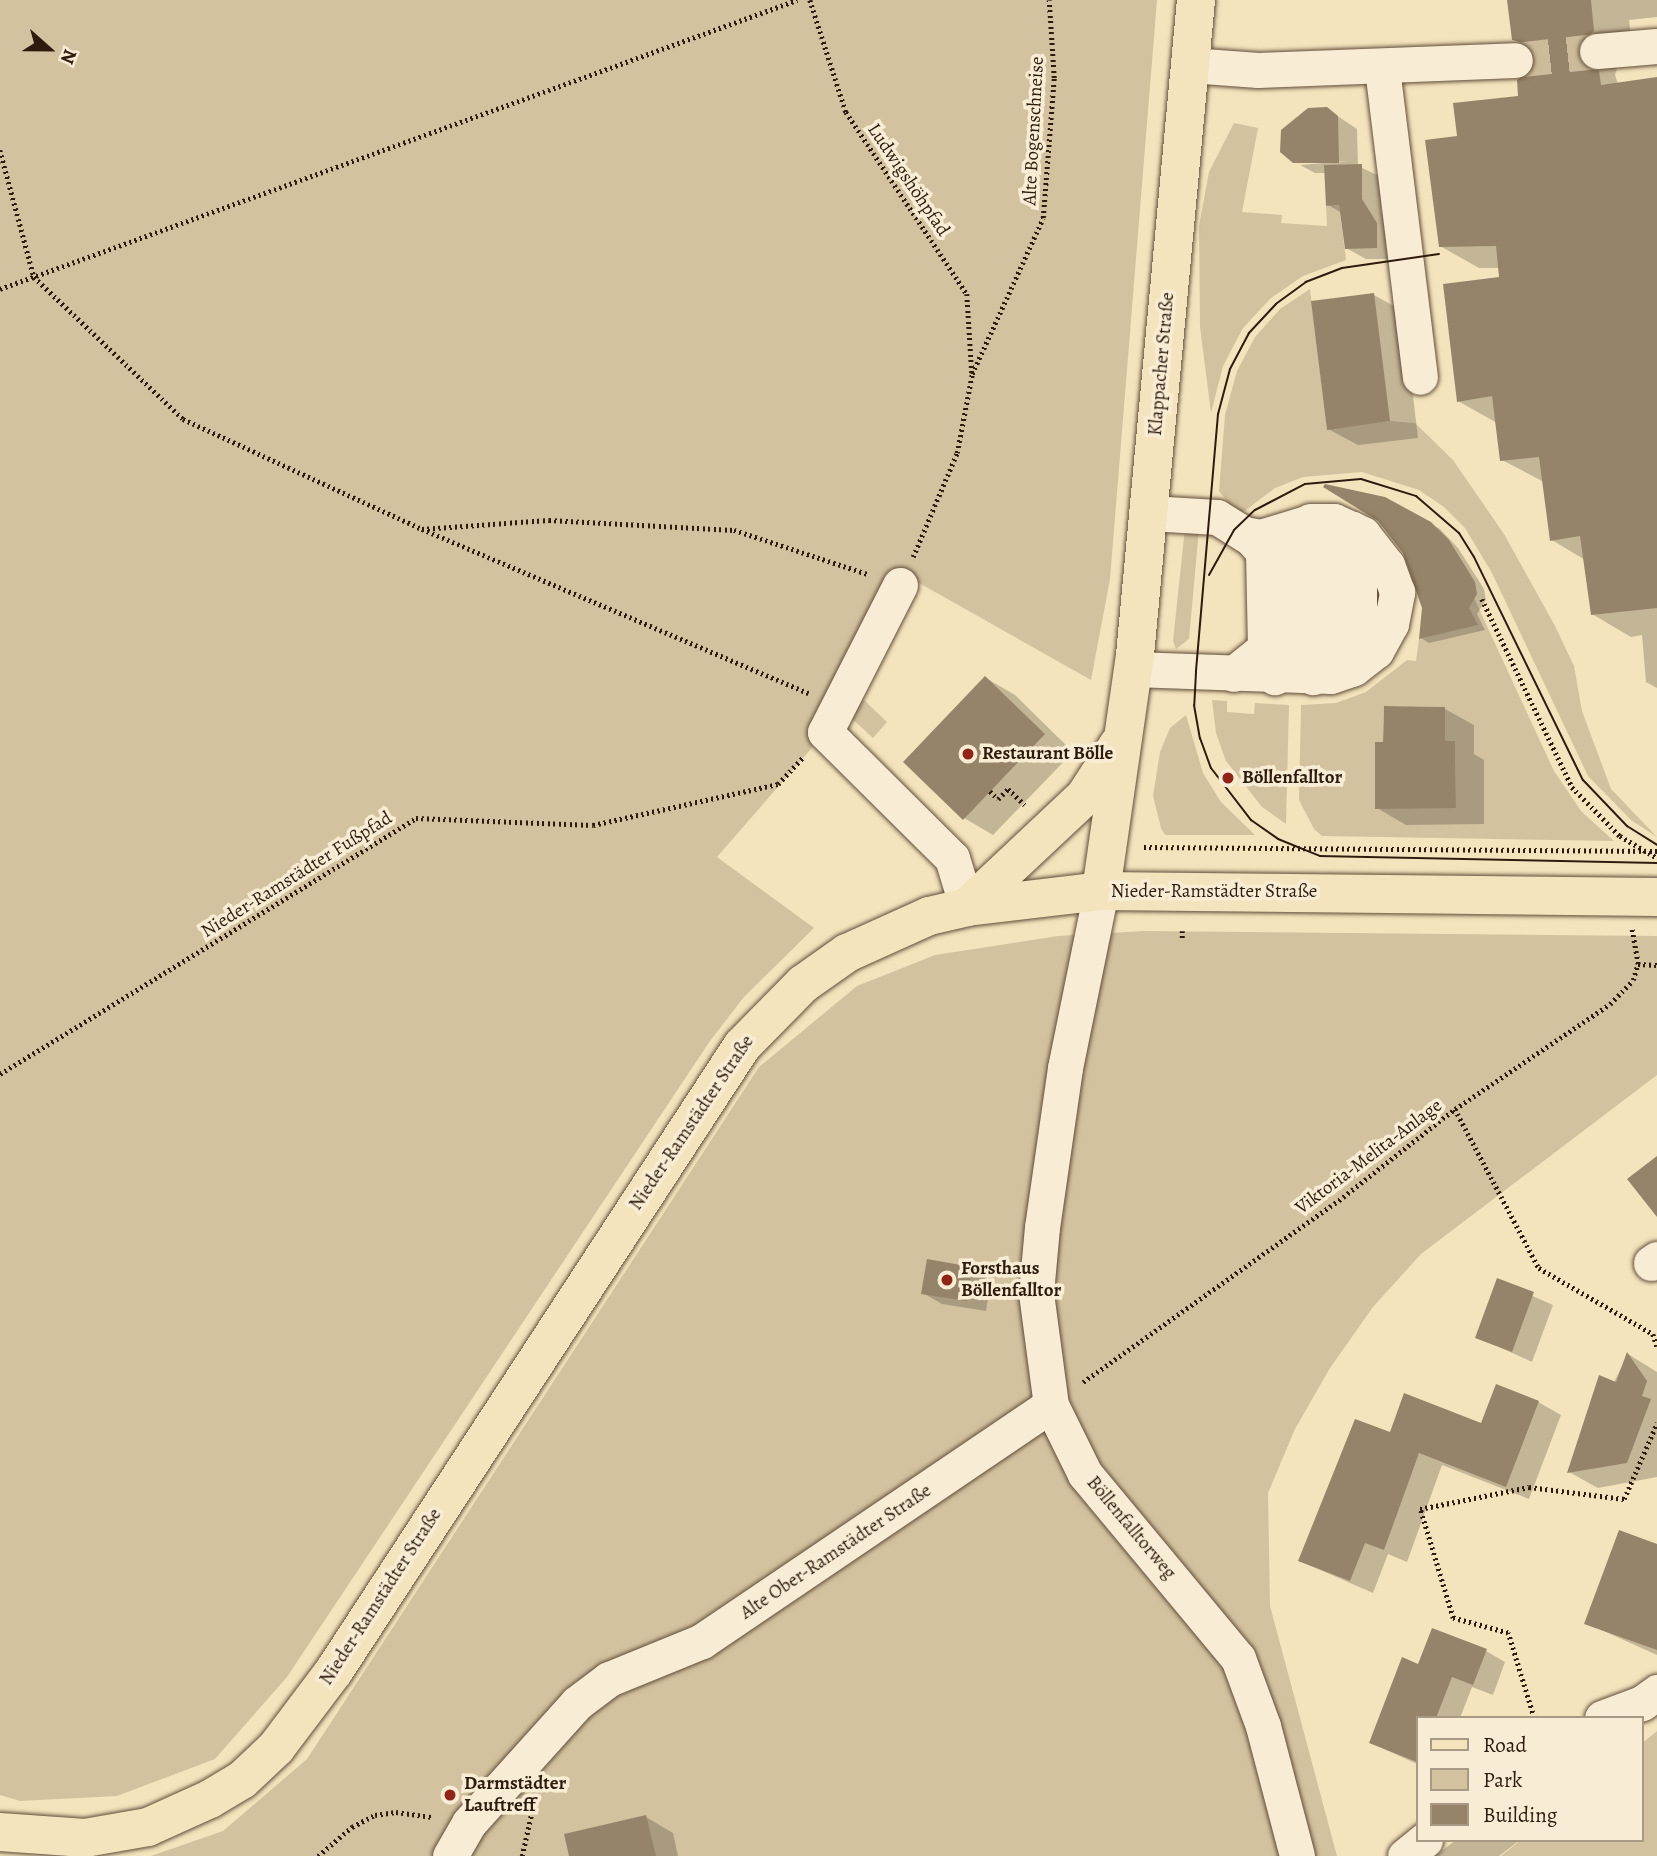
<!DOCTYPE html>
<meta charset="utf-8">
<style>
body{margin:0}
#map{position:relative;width:1657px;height:1856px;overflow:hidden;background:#f4e4bd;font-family:Alegreya,serif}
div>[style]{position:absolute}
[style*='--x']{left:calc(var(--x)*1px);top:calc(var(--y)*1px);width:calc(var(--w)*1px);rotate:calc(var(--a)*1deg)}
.green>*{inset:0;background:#d3c29f}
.shadow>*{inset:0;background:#0003}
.building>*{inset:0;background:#958469}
.minor-tunnel>*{height:35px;margin-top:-17.5px;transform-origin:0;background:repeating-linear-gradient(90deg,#cdbc9a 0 35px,transparent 0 53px)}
.path>*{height:4.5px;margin-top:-2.25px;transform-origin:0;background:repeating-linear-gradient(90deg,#2f1b0e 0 2px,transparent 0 5.5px)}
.roads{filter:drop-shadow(0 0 2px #604d3a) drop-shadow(0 0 2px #604d3a)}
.minor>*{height:35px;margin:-17.5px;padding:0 17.5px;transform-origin:17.5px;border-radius:17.5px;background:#f8edd4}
.major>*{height:38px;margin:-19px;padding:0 19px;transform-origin:19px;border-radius:19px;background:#f4e4bd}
.tram>*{height:2px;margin:-1px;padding:0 1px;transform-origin:1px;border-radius:1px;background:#2f1b0e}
.dots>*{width:19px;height:19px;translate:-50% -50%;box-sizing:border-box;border:4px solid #f8edd4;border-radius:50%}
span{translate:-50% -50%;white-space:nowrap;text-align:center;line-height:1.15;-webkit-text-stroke:7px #f8edd4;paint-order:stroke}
.street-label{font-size:19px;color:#2f1b0e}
.poi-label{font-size:19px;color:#2f1b0e;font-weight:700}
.left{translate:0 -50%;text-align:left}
.legend{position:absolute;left:1416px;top:1716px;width:228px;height:126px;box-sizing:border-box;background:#f8edd4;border:2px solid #a89985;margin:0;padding:9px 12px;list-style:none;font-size:21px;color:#2f1b0e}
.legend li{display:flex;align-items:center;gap:14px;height:35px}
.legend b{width:35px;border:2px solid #a89985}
.north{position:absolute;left:14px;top:14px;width:70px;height:70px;-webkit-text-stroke:5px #f8edd4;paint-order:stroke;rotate:111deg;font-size:19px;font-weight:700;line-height:28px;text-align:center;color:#2f1b0e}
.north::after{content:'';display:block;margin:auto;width:24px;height:32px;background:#2f1b0e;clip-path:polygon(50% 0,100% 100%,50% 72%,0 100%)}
</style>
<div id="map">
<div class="green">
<i style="clip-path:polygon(0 0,1157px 0,1110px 579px,1091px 680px,912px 579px,830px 727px,717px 857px,814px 928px,744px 997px,710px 1041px,287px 1677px,215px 1759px,117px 1796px,20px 1801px,0 1795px)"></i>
<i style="clip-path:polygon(1234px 123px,1258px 128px,1242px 212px,1282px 215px,1281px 223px,1327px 226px,1326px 206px,1339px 205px,1346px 260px,1303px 276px,1271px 298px,1243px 328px,1223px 366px,1211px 413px,1200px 327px,1199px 226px,1209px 172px)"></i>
<i style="clip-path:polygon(1310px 289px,1327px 429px,1390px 421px,1415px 423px,1453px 460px,1504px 534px,1555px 626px,1574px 666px,1582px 711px,1611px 789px,1657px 837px,1631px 820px,1588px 776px,1492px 573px,1465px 528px,1444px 507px,1419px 490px,1362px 472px,1303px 477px,1275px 488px,1238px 516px,1219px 491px,1225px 415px,1237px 371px,1255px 337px,1280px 309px)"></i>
<i style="clip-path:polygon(1185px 528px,1199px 529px,1189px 639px,1176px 649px,1173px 641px)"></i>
<i style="clip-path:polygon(evenodd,1474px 598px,1554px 771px,1581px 811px,1614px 841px,1322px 836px,1314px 829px,1299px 800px,1301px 705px,1336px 703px,1366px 692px,1407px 660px,1416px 661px,1419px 639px,1477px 625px,1466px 604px,1474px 598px,1384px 706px,1445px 707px,1445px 741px,1455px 742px,1456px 808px,1375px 808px,1375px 742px,1383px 742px,1384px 706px)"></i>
<i style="clip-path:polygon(864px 700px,887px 722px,873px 738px,849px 716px)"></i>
<i style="clip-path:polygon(1212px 700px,1227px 701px,1227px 712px,1254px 714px,1255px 703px,1289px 705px,1286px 824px,1262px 807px,1226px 761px,1216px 733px)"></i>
<i style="clip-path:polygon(1186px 715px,1203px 773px,1221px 802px,1255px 835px,1165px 835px,1161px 828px,1153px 796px,1160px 752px,1170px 728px)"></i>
<i style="clip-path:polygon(1144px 931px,1657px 936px,1657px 1075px,1421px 1254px,1373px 1307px,1330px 1368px,1295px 1429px,1268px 1493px,1270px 1606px,1337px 1856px,151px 1856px,223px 1831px,307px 1759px,759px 1067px,857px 986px,935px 955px,1058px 936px)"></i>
<i style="clip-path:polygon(1657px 1731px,1657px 1856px,1501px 1856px,1521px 1840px,1641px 1840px,1641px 1744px)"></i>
</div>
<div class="shadow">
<i style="clip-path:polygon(1509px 0,1657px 0,1657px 17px,1629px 20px,1633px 53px,1618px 64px,1615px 75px,1618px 84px,1657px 79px,1657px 688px,1646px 682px,1642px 635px,1631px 637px,1592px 614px,1585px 560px,1552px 540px,1544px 482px,1502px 460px,1497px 423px,1458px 401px,1501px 279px,1500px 268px,1479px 268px,1440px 246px,1459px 137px,1520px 97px,1534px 71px,1537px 58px,1514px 39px)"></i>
<i style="clip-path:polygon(1327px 109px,1357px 129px,1358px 166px,1381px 177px,1381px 212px,1396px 235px,1396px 259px,1366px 259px,1346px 248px,1342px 213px,1328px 205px,1326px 173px,1315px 173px,1300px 165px,1348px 161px,1294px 162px)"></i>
<i style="clip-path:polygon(1374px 295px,1403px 311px,1418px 438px,1358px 445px,1328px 429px)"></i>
<i style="clip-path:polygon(1385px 499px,1440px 529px,1458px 548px,1484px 589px,1486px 600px,1477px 614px,1485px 630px,1429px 643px,1421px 638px,1424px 608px)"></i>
<i style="clip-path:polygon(986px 678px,1015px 695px,1073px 752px,993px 835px,964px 818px)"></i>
<i style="clip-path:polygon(1445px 709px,1474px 725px,1474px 754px,1484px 760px,1484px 824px,1406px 825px,1377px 808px,1385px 744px)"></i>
<i style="clip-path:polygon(972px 1268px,991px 1280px,986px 1311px,942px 1304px,923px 1293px)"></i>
<i style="clip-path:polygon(1498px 1281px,1553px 1305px,1532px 1362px,1477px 1337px)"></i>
<i style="clip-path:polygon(1628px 1354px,1657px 1372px,1657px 1477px,1598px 1488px,1569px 1472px)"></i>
<i style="clip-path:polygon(1538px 1402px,1561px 1415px,1529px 1499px,1442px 1465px,1407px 1562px,1388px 1554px,1373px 1593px,1300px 1561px,1391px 1434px,1482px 1425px)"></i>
<i style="clip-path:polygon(1657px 1546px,1657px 1655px,1586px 1623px)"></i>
<i style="clip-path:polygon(1486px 1651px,1505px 1662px,1493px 1695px,1472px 1687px,1460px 1718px,1417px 1718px,1417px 1764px,1371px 1743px,1419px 1666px)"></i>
<i style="clip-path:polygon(646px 1817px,673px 1833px,678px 1856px,570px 1856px)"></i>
<i style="clip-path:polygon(1456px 1840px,1520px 1840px,1499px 1856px,1435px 1856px)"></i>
</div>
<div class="building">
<i style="clip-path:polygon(1507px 0,1591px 0,1594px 31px,1579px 43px,1581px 63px,1599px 71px,1601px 85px,1657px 77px,1657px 608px,1591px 615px,1580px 536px,1550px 541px,1539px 457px,1500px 461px,1492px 396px,1457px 402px,1443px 284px,1499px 277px,1496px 246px,1439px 247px,1425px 140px,1457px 136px,1453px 103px,1518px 96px,1517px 80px,1532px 70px,1535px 59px,1525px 43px,1512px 40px)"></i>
<i style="clip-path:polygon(1327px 107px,1338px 116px,1339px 163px,1293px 163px,1280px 152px,1281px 130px,1308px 108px)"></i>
<i style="clip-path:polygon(1362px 164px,1362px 199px,1377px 223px,1377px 248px,1345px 249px,1339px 205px,1326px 206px,1324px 165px)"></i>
<i style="clip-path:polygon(1374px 293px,1390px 421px,1327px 430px,1311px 301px)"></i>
<i style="clip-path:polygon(1325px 484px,1385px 497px,1431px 522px,1449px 540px,1475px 582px,1477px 594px,1469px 608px,1478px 625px,1419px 639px,1422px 608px,1403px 553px,1378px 521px,1323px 487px)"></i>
<i style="clip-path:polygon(985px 676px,1045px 734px,963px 820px,903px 762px)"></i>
<i style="clip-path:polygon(1384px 706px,1445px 707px,1445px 741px,1455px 741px,1456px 808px,1375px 809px,1375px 742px,1383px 742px)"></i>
<i style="clip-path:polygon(1657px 1156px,1657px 1217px,1627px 1179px)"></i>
<i style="clip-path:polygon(927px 1259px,972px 1267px,967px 1301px,921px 1294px)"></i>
<i style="clip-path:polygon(1497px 1278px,1534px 1292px,1512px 1352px,1475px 1338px)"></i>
<i style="clip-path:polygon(1627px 1352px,1647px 1381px,1642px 1396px,1651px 1399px,1627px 1463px,1567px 1473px,1599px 1375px,1616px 1382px)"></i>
<i style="clip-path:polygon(1496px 1384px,1539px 1401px,1506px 1487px,1419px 1453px,1384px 1550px,1365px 1543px,1350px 1581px,1298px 1561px,1355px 1419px,1390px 1432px,1404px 1393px,1481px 1423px)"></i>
<i style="clip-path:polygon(1619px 1530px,1657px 1544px,1657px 1650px,1584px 1624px)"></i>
<i style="clip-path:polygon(1432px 1628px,1487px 1649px,1473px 1685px,1452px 1677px,1436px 1718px,1417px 1718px,1417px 1762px,1369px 1743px,1402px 1657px,1418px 1664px)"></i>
<i style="clip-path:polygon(646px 1815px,656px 1856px,569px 1856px,564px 1834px)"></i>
</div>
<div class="minor-tunnel">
<i style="--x:1515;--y:60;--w:82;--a:-6.3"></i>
</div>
<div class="path">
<i style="--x:810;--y:0;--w:118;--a:72.2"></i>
<i style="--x:846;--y:112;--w:219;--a:56.4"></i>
<i style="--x:967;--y:294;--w:79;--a:86.4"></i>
<i style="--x:0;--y:150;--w:131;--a:75"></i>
<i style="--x:34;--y:277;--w:206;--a:43.6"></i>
<i style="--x:183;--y:419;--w:263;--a:24.7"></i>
<i style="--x:422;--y:529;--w:420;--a:23"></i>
<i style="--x:0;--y:289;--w:848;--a:-19.93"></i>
<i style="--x:422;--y:529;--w:127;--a:-4.1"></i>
<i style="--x:549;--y:520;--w:185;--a:3.1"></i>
<i style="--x:734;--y:530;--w:141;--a:18.2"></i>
<i style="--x:913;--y:557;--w:113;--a:-67.1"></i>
<i style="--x:957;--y:453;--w:80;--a:-79.2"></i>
<i style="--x:972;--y:374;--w:171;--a:-65.5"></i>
<i style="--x:1043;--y:218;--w:140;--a:-85.5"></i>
<i style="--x:1054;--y:78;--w:78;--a:-93.7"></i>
<i style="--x:1482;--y:599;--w:208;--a:64.4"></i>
<i style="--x:1572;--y:787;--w:69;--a:45.6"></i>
<i style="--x:1620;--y:836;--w:43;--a:30.7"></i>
<i style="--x:990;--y:791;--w:11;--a:45"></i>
<i style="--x:998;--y:799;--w:14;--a:-45"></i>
<i style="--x:1008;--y:789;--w:23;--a:43"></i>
<i style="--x:1144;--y:847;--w:513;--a:0.45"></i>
<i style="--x:1182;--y:938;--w:7;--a:-90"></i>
<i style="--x:1638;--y:964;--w:19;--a:3"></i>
<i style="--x:0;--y:1074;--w:488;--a:-31.6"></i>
<i style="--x:416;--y:818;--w:177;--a:2.3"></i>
<i style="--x:593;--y:825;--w:189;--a:-12.5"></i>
<i style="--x:778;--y:784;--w:37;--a:-47"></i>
<i style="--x:1455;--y:1109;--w:180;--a:62.2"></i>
<i style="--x:1539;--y:1268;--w:132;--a:30.1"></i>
<i style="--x:1653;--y:1334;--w:13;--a:72"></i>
<i style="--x:1083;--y:1382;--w:319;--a:-35.4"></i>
<i style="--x:1343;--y:1197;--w:142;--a:-38.2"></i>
<i style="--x:1455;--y:1109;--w:187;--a:-34.1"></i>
<i style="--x:1610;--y:1004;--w:33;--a:-46"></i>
<i style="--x:1633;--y:980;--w:17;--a:-73"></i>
<i style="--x:1638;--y:964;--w:35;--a:-100"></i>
<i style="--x:1534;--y:1718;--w:89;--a:-107"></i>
<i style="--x:1508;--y:1633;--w:57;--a:-164.7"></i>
<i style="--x:1453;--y:1618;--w:114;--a:-106.8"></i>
<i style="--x:1420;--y:1509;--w:111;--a:-11.4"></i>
<i style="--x:1529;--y:1487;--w:96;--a:7.2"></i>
<i style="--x:1624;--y:1499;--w:83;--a:-66.5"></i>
<i style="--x:318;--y:1856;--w:45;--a:-40.5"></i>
<i style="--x:352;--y:1827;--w:26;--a:-28"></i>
<i style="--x:375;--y:1815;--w:21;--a:-8"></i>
<i style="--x:396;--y:1812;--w:37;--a:8"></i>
<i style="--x:522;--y:1856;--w:55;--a:-77.5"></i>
</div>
<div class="roads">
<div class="minor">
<i style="--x:1597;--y:51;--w:60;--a:-4.8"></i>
<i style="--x:1190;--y:65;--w:68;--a:4.2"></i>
<i style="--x:1258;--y:70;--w:257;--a:-2.2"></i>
<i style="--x:1382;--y:68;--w:311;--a:83"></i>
<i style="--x:1149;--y:513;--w:68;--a:3.4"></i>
<i style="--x:1217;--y:517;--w:40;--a:32"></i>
<i style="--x:1251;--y:538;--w:18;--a:49"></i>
<i style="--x:1263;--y:552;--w:96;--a:88.8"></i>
<i style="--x:1265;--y:648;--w:41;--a:140.9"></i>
<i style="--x:1310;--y:521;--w:13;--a:32"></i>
<i style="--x:1321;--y:528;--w:19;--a:72"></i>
<i style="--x:1327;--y:546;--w:103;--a:89.4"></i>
<i style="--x:1328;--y:649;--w:32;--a:118"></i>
<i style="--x:1275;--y:534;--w:21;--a:29"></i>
<i style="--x:1293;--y:544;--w:106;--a:88.9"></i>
<i style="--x:1295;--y:650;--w:19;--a:108"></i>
<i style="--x:1289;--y:668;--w:17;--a:147"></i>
<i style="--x:900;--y:585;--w:165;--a:117"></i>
<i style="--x:825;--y:732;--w:179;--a:44.8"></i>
<i style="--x:952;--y:858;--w:51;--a:73"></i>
<i style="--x:1133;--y:669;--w:198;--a:2"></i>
<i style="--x:1331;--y:676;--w:24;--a:-19"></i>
<i style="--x:1354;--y:668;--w:28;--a:-38"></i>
<i style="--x:1376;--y:651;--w:31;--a:-61"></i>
<i style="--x:1391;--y:624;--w:33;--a:-79"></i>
<i style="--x:1397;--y:592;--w:29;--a:-110"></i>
<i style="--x:1387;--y:565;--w:39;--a:-128"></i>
<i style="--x:1363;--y:534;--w:32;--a:-156"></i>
<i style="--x:1334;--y:521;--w:21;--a:180"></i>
<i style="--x:1313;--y:521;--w:55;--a:163.2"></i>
<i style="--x:1260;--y:537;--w:15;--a:-169"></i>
<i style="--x:1351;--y:669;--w:28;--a:-73"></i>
<i style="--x:1359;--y:642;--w:94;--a:-90"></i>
<i style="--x:1359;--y:548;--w:20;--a:-108"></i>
<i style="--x:1101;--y:891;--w:181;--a:101.5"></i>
<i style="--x:1065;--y:1068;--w:161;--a:98.2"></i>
<i style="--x:1042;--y:1227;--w:66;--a:95.2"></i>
<i style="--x:1036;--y:1293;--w:113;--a:82.4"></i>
<i style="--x:1051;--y:1405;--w:77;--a:63.8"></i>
<i style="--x:1085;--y:1474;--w:239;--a:50.3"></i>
<i style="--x:1238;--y:1658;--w:72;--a:69.8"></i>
<i style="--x:1263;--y:1726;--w:134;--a:75.3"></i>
<i style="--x:1651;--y:1263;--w:7;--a:-34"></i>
<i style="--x:1602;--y:1718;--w:43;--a:-20.6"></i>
<i style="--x:1642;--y:1703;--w:19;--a:-36"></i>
<i style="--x:450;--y:1856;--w:38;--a:-60"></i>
<i style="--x:469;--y:1823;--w:161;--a:-48"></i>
<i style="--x:577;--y:1703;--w:40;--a:-37"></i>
<i style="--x:609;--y:1679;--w:100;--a:-22.2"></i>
<i style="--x:702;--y:1641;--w:421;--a:-34.1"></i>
<i style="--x:1405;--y:1856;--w:26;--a:-39"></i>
</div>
<div class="major">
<i style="--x:1101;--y:891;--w:238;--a:-81.8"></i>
<i style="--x:1135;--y:655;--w:658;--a:-84.68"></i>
<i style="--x:967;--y:907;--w:162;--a:-43.2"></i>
<i style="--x:1085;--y:796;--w:61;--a:-57.1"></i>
<i style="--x:0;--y:1832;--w:85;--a:4"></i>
<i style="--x:85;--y:1838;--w:64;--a:-9.9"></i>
<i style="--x:148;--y:1827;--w:68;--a:-24.3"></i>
<i style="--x:210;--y:1799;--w:37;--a:-31"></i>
<i style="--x:242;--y:1780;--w:47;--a:-43.3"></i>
<i style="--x:276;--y:1748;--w:96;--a:-53"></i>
<i style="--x:334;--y:1671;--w:746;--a:-56.86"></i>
<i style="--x:742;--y:1046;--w:87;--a:-45.5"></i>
<i style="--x:803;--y:984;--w:54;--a:-35.2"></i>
<i style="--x:847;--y:953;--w:90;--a:-24.3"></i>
<i style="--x:929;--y:916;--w:39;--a:-13"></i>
<i style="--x:967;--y:907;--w:135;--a:-6.8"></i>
<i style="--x:1101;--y:891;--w:556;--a:0.62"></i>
</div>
</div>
<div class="tram">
<i style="--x:1439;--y:254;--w:98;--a:171.8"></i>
<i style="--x:1342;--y:268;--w:39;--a:159"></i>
<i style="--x:1306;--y:282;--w:37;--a:144"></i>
<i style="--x:1276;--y:304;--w:40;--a:133"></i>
<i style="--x:1249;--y:333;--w:41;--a:117.8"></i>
<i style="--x:1230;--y:369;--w:47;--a:104.9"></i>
<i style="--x:1218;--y:414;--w:259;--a:94.9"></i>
<i style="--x:1196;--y:672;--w:33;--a:93"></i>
<i style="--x:1194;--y:705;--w:34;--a:80"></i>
<i style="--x:1200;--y:738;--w:32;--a:70"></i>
<i style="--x:1211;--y:768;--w:66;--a:52.4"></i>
<i style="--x:1251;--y:820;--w:33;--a:35"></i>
<i style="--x:1278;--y:839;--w:45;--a:22"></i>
<i style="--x:1320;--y:856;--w:337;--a:1.2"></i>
<i style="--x:1209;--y:575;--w:51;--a:-60.9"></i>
<i style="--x:1234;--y:530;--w:29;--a:-44"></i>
<i style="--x:1255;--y:510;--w:56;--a:-27.5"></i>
<i style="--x:1305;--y:484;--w:56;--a:-5.1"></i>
<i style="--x:1361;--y:479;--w:58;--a:17.2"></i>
<i style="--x:1416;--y:496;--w:57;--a:40.7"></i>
<i style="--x:1459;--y:533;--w:28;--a:58"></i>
<i style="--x:1474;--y:557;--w:248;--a:64"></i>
<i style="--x:1583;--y:780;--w:64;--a:46.3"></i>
<i style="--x:1627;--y:826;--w:36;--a:32"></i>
</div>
<div class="dots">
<i style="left:968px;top:754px;background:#8f2418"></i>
<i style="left:1228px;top:778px;background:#8f2418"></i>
<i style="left:947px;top:1280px;background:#8f2418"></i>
<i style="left:450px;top:1795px;background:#8f2418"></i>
</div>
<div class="street-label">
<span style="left:1034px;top:131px;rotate:-87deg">Alte Bogenschneise</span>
<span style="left:908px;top:180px;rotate:56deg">Ludwigshöhpfad</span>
<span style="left:1162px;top:364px;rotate:-85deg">Klappacher Straße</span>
<span style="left:297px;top:875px;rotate:-32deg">Nieder-Ramstädter Fußpfad</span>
<span style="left:1214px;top:892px">Nieder-Ramstädter Straße</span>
<span style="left:692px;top:1123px;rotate:-56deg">Nieder-Ramstädter Straße</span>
<span style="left:1369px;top:1157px;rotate:-37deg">Viktoria-Melita-Anlage</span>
<span style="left:1131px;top:1528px;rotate:50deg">Böllenfalltorweg</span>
<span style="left:836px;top:1552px;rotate:-34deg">Alte Ober-Ramstädter Straße</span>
<span style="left:381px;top:1597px;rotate:-57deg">Nieder-Ramstädter Straße</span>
</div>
<div class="poi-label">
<span class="left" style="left:982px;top:754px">Restaurant Bölle</span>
<span class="left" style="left:1242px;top:778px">Böllenfalltor</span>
<span class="left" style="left:961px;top:1280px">Forsthaus<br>Böllenfalltor</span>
<span class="left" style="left:464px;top:1795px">Darmstädter<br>Lauftreff</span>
</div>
<ul class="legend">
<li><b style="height:9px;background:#f4e4bd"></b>Road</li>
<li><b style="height:19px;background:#d3c29f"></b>Park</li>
<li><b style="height:19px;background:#958469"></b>Building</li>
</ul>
<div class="north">N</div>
</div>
